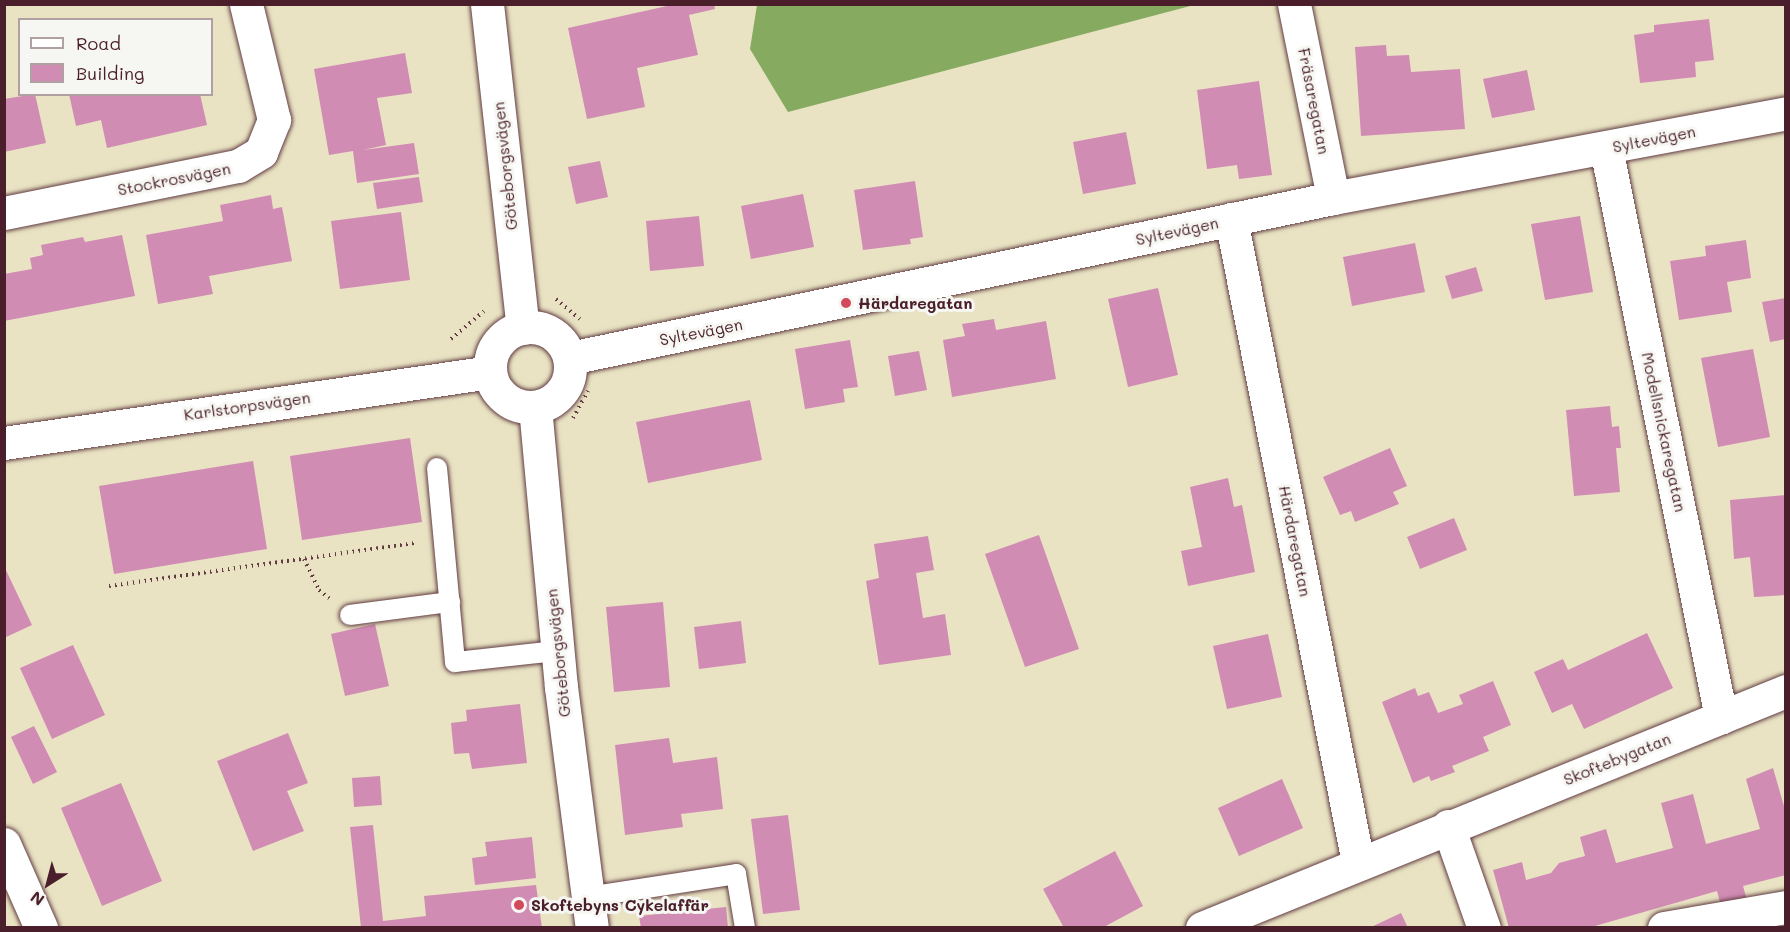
<!DOCTYPE html>
<meta charset="utf-8">
<style>
body{margin:0}
#map{position:relative;width:1790px;height:932px;overflow:hidden;background:#e9e3c3;font-family:Mali,sans-serif}
div>[style]{position:absolute}
[style*='--x']{left:calc(var(--x)*1px);top:calc(var(--y)*1px);width:calc(var(--w)*1px);rotate:calc(var(--a)*1deg)}
.forest>*{inset:0;background:#85aa60}
.building>*{inset:0;background:#d18cb4}
.path>*{height:4px;margin-top:-2px;transform-origin:0;background:repeating-linear-gradient(90deg,#623c42 0 1.5px,transparent 0 6px)}
.roads{filter:drop-shadow(0 0 2px #623c42) drop-shadow(0 0 2px #623c42)}
.service>*{height:20px;margin:-10px;padding:0 10px;transform-origin:10px;border-radius:10px;background:#fff}
.minor>*{height:33px;margin:-16.5px;padding:0 16.5px;transform-origin:16.5px;border-radius:16.5px;background:#fff}
.tertiary>*{height:33px;margin:-16.5px;padding:0 16.5px;transform-origin:16.5px;border-radius:16.5px;background:#fff}
.tertiary>.ring{margin:-16.5px;padding:0;box-sizing:content-box;background:none;border:33px solid #fff;border-radius:50%}
.dots>*{width:16px;height:16px;translate:-50% -50%;box-sizing:border-box;border:3px solid #f6f6f2;border-radius:50%}
span{translate:-50% -50%;white-space:nowrap;text-align:center;line-height:1.15;-webkit-text-stroke:6px #f6f6f2;paint-order:stroke}
.street-label{font-size:16px;color:#4a1f2b}
.poi-label{font-size:16px;color:#4a1f2b;font-weight:700}
.left{translate:0 -50%;text-align:left}
.frame{position:absolute;inset:0;border:6px solid #4a1f2b;pointer-events:none}
.legend{position:absolute;left:18px;top:18px;width:195px;height:78px;box-sizing:border-box;background:#f6f6f2;border:2px solid #b1a0a2;margin:0;padding:8px 10px;list-style:none;font-size:18px;color:#4a1f2b}
.legend li{display:flex;align-items:center;gap:12px;height:30px}
.legend b{width:30px;border:2px solid #b1a0a2}
.north{position:absolute;left:18px;top:854px;width:60px;height:60px;-webkit-text-stroke:4px #f6f6f2;paint-order:stroke;rotate:216deg;font-size:16px;font-weight:700;line-height:24px;text-align:center;color:#4a1f2b}
.north::after{content:'';display:block;margin:auto;width:21px;height:27px;background:#4a1f2b;clip-path:polygon(50% 0,100% 100%,50% 72%,0 100%)}
</style>
<div id="map">
<div class="forest">
<i style="clip-path:polygon(757px 5px,757px 4px,1194px 5px,788px 112px,750px 49px)"></i>
</div>
<div class="building">
<i style="clip-path:polygon(676px 4px,714px 4px,715px 9px,689px 15px,698px 55px,637px 68px,645px 107px,587px 119px,568px 28px)"></i>
<i style="clip-path:polygon(1709px 19px,1714px 60px,1695px 62px,1696px 77px,1640px 83px,1634px 35px,1654px 32px,1654px 25px)"></i>
<i style="clip-path:polygon(1386px 45px,1387px 56px,1409px 55px,1411px 72px,1460px 69px,1465px 129px,1361px 136px,1355px 47px)"></i>
<i style="clip-path:polygon(405px 53px,412px 93px,377px 98px,386px 145px,363px 150px,414px 143px,419px 174px,357px 183px,353px 151px,329px 155px,314px 69px)"></i>
<i style="clip-path:polygon(1527px 70px,1535px 110px,1492px 118px,1483px 79px)"></i>
<i style="clip-path:polygon(1259px 81px,1272px 175px,1239px 179px,1237px 165px,1207px 169px,1197px 90px)"></i>
<i style="clip-path:polygon(35px 94px,46px 143px,4px 152px,4px 99px)"></i>
<i style="clip-path:polygon(69px 94px,200px 94px,207px 125px,107px 148px,101px 120px,76px 126px)"></i>
<i style="clip-path:polygon(1126px 132px,1136px 184px,1083px 194px,1073px 142px)"></i>
<i style="clip-path:polygon(600px 161px,608px 197px,576px 204px,568px 167px)"></i>
<i style="clip-path:polygon(419px 177px,423px 202px,377px 209px,373px 183px)"></i>
<i style="clip-path:polygon(915px 181px,923px 237px,910px 239px,911px 244px,863px 250px,854px 190px)"></i>
<i style="clip-path:polygon(803px 194px,814px 247px,751px 259px,741px 206px)"></i>
<i style="clip-path:polygon(271px 195px,273px 209px,282px 207px,292px 261px,209px 276px,213px 294px,158px 304px,146px 235px,223px 221px,220px 205px)"></i>
<i style="clip-path:polygon(401px 212px,410px 280px,340px 289px,331px 221px)"></i>
<i style="clip-path:polygon(699px 216px,704px 266px,650px 271px,646px 221px)"></i>
<i style="clip-path:polygon(1580px 216px,1593px 292px,1545px 300px,1531px 224px)"></i>
<i style="clip-path:polygon(122px 235px,135px 296px,4px 321px,4px 274px,32px 269px,30px 258px,43px 255px,41px 245px,83px 237px,85px 242px)"></i>
<i style="clip-path:polygon(1746px 240px,1751px 278px,1727px 282px,1732px 312px,1679px 320px,1670px 261px,1706px 256px,1705px 246px)"></i>
<i style="clip-path:polygon(1415px 243px,1425px 292px,1352px 306px,1343px 257px)"></i>
<i style="clip-path:polygon(1476px 267px,1483px 291px,1452px 299px,1445px 276px)"></i>
<i style="clip-path:polygon(1158px 288px,1178px 375px,1128px 387px,1108px 299px)"></i>
<i style="clip-path:polygon(1786px 298px,1786px 339px,1770px 342px,1762px 302px)"></i>
<i style="clip-path:polygon(994px 319px,996px 330px,1046px 321px,1056px 379px,952px 397px,943px 340px,965px 336px,962px 324px)"></i>
<i style="clip-path:polygon(850px 340px,858px 387px,843px 389px,845px 402px,805px 409px,795px 349px)"></i>
<i style="clip-path:polygon(1753px 349px,1770px 437px,1718px 447px,1701px 358px)"></i>
<i style="clip-path:polygon(919px 351px,927px 390px,895px 396px,888px 356px)"></i>
<i style="clip-path:polygon(750px 400px,762px 460px,648px 483px,636px 422px)"></i>
<i style="clip-path:polygon(1610px 406px,1612px 427px,1619px 426px,1621px 448px,1616px 448px,1620px 492px,1574px 496px,1566px 410px)"></i>
<i style="clip-path:polygon(410px 438px,422px 522px,302px 540px,290px 456px)"></i>
<i style="clip-path:polygon(1390px 448px,1407px 486px,1393px 492px,1399px 504px,1355px 522px,1351px 511px,1340px 515px,1323px 477px)"></i>
<i style="clip-path:polygon(253px 461px,267px 549px,114px 574px,99px 486px)"></i>
<i style="clip-path:polygon(1228px 478px,1234px 507px,1242px 505px,1255px 572px,1188px 586px,1181px 551px,1202px 547px,1190px 487px)"></i>
<i style="clip-path:polygon(1786px 495px,1786px 595px,1754px 597px,1750px 557px,1734px 559px,1730px 500px)"></i>
<i style="clip-path:polygon(1454px 518px,1467px 550px,1420px 569px,1407px 537px)"></i>
<i style="clip-path:polygon(1039px 535px,1079px 649px,1025px 667px,985px 554px)"></i>
<i style="clip-path:polygon(928px 536px,934px 570px,916px 573px,923px 618px,945px 614px,951px 655px,879px 665px,866px 581px,879px 578px,874px 544px)"></i>
<i style="clip-path:polygon(4px 566px,32px 625px,4px 638px)"></i>
<i style="clip-path:polygon(663px 602px,670px 687px,614px 692px,606px 607px)"></i>
<i style="clip-path:polygon(741px 621px,746px 663px,699px 669px,694px 627px)"></i>
<i style="clip-path:polygon(375px 624px,389px 686px,345px 696px,331px 634px)"></i>
<i style="clip-path:polygon(1647px 633px,1673px 688px,1584px 729px,1572px 704px,1552px 713px,1534px 672px,1563px 659px,1568px 670px)"></i>
<i style="clip-path:polygon(1268px 634px,1282px 697px,1227px 709px,1213px 646px)"></i>
<i style="clip-path:polygon(73px 645px,105px 715px,52px 739px,20px 668px)"></i>
<i style="clip-path:polygon(1493px 681px,1511px 725px,1483px 737px,1489px 751px,1452px 766px,1455px 772px,1431px 781px,1429px 776px,1413px 783px,1382px 702px,1415px 688px,1418px 696px,1429px 692px,1438px 713px,1463px 704px,1459px 695px)"></i>
<i style="clip-path:polygon(520px 704px,527px 763px,472px 769px,469px 753px,454px 754px,451px 723px,467px 721px,466px 710px)"></i>
<i style="clip-path:polygon(34px 726px,57px 772px,33px 784px,11px 737px)"></i>
<i style="clip-path:polygon(288px 733px,308px 783px,287px 791px,304px 831px,253px 851px,217px 761px)"></i>
<i style="clip-path:polygon(669px 738px,673px 763px,717px 757px,723px 809px,681px 814px,683px 827px,625px 835px,615px 745px)"></i>
<i style="clip-path:polygon(1773px 768px,1786px 813px,1786px 875px,1743px 886px,1749px 907px,1723px 913px,1717px 891px,1588px 928px,1509px 928px,1493px 870px,1522px 862px,1526px 880px,1551px 873px,1559px 863px,1585px 856px,1580px 837px,1606px 829px,1616px 863px,1673px 848px,1661px 803px,1693px 794px,1706px 844px,1760px 829px,1746px 779px)"></i>
<i style="clip-path:polygon(380px 776px,382px 805px,354px 807px,352px 778px)"></i>
<i style="clip-path:polygon(1282px 779px,1303px 828px,1239px 856px,1218px 808px)"></i>
<i style="clip-path:polygon(121px 783px,162px 881px,102px 906px,61px 808px)"></i>
<i style="clip-path:polygon(788px 815px,800px 910px,763px 914px,751px 819px)"></i>
<i style="clip-path:polygon(373px 825px,383px 921px,426px 916px,424px 896px,536px 885px,542px 928px,361px 928px,350px 827px)"></i>
<i style="clip-path:polygon(532px 837px,536px 878px,475px 885px,472px 858px,487px 856px,485px 842px)"></i>
<i style="clip-path:polygon(1115px 851px,1143px 906px,1102px 928px,1064px 928px,1043px 889px)"></i>
<i style="clip-path:polygon(726px 907px,728px 928px,641px 928px,639px 916px)"></i>
<i style="clip-path:polygon(1401px 913px,1408px 928px,1369px 928px)"></i>
</div>
<div class="path">
<i style="--x:556;--y:299;--w:31;--a:40"></i>
<i style="--x:451;--y:339;--w:43;--a:-40.3"></i>
<i style="--x:573;--y:418;--w:31;--a:-61"></i>
<i style="--x:304;--y:559;--w:34;--a:64"></i>
<i style="--x:319;--y:590;--w:13;--a:39"></i>
<i style="--x:109;--y:586;--w:308;--a:-8"></i>
</div>
<div class="roads">
<div class="service">
<i style="--x:437;--y:468;--w:195;--a:84.7"></i>
<i style="--x:455;--y:662;--w:103;--a:-6.2"></i>
<i style="--x:350;--y:615;--w:101;--a:-7.4"></i>
<i style="--x:588;--y:897;--w:150;--a:-8.8"></i>
<i style="--x:736;--y:874;--w:55;--a:80.5"></i>
</div>
<div class="minor">
<i style="--x:1294;--y:4;--w:198;--a:78.6"></i>
<i style="--x:1606;--y:148;--w:581;--a:78.57"></i>
<i style="--x:4;--y:213;--w:239;--a:-11.4"></i>
<i style="--x:238;--y:166;--w:27;--a:-31"></i>
<i style="--x:261;--y:152;--w:35;--a:-68"></i>
<i style="--x:274;--y:120;--w:119;--a:-103.6"></i>
<i style="--x:1231;--y:219;--w:656;--a:78.84"></i>
<i style="--x:570;--y:358;--w:780;--a:-11.84"></i>
<i style="--x:1333;--y:198;--w:461;--a:-10.6"></i>
<i style="--x:1448;--y:826;--w:108;--a:70.6"></i>
<i style="--x:4;--y:844;--w:92;--a:66.2"></i>
<i style="--x:1202;--y:928;--w:630;--a:-22.09"></i>
<i style="--x:1664;--y:928;--w:124;--a:-9.8"></i>
</div>
<div class="tertiary">
<i style="--x:487;--y:4;--w:326;--a:83.7"></i>
<i class="ring" style="left:490px;top:327px;width:47px;height:47px"></i>
<i style="--x:535;--y:407;--w:281;--a:84.7"></i>
<i style="--x:561;--y:687;--w:243;--a:82.7"></i>
<i style="--x:4;--y:443;--w:491;--a:-8.3"></i>
</div>
</div>
<div class="dots">
<i style="left:846px;top:303px;background:#d1495b"></i>
<i style="left:519px;top:905px;background:#d1495b"></i>
</div>
<div class="street-label">
<span style="left:1314px;top:101px;rotate:79deg">Fräsaregatan</span>
<span style="left:1654px;top:139px;rotate:-11deg">Syltevägen</span>
<span style="left:505px;top:166px;rotate:-96deg">Göteborgsvägen</span>
<span style="left:174px;top:179px;rotate:-11deg">Stockrosvägen</span>
<span style="left:1177px;top:231px;rotate:-12deg">Syltevägen</span>
<span style="left:701px;top:332px;rotate:-11deg">Syltevägen</span>
<span style="left:247px;top:406px;rotate:-8deg">Karlstorpsvägen</span>
<span style="left:1664px;top:432px;rotate:78deg">Modellsnickaregatan</span>
<span style="left:1295px;top:541px;rotate:79deg">Härdaregatan</span>
<span style="left:558px;top:653px;rotate:-96deg">Göteborgsvägen</span>
<span style="left:1617px;top:759px;rotate:-22deg">Skoftebygatan</span>
</div>
<div class="poi-label">
<span class="left" style="left:858px;top:303px">Härdaregatan</span>
<span class="left" style="left:531px;top:905px">Skoftebyns Cykelaffär</span>
</div>
<div class="frame"></div>
<ul class="legend">
<li><b style="height:8px;background:#fff"></b>Road</li>
<li><b style="height:16px;background:#d18cb4"></b>Building</li>
</ul>
<div class="north">N</div>
</div>
